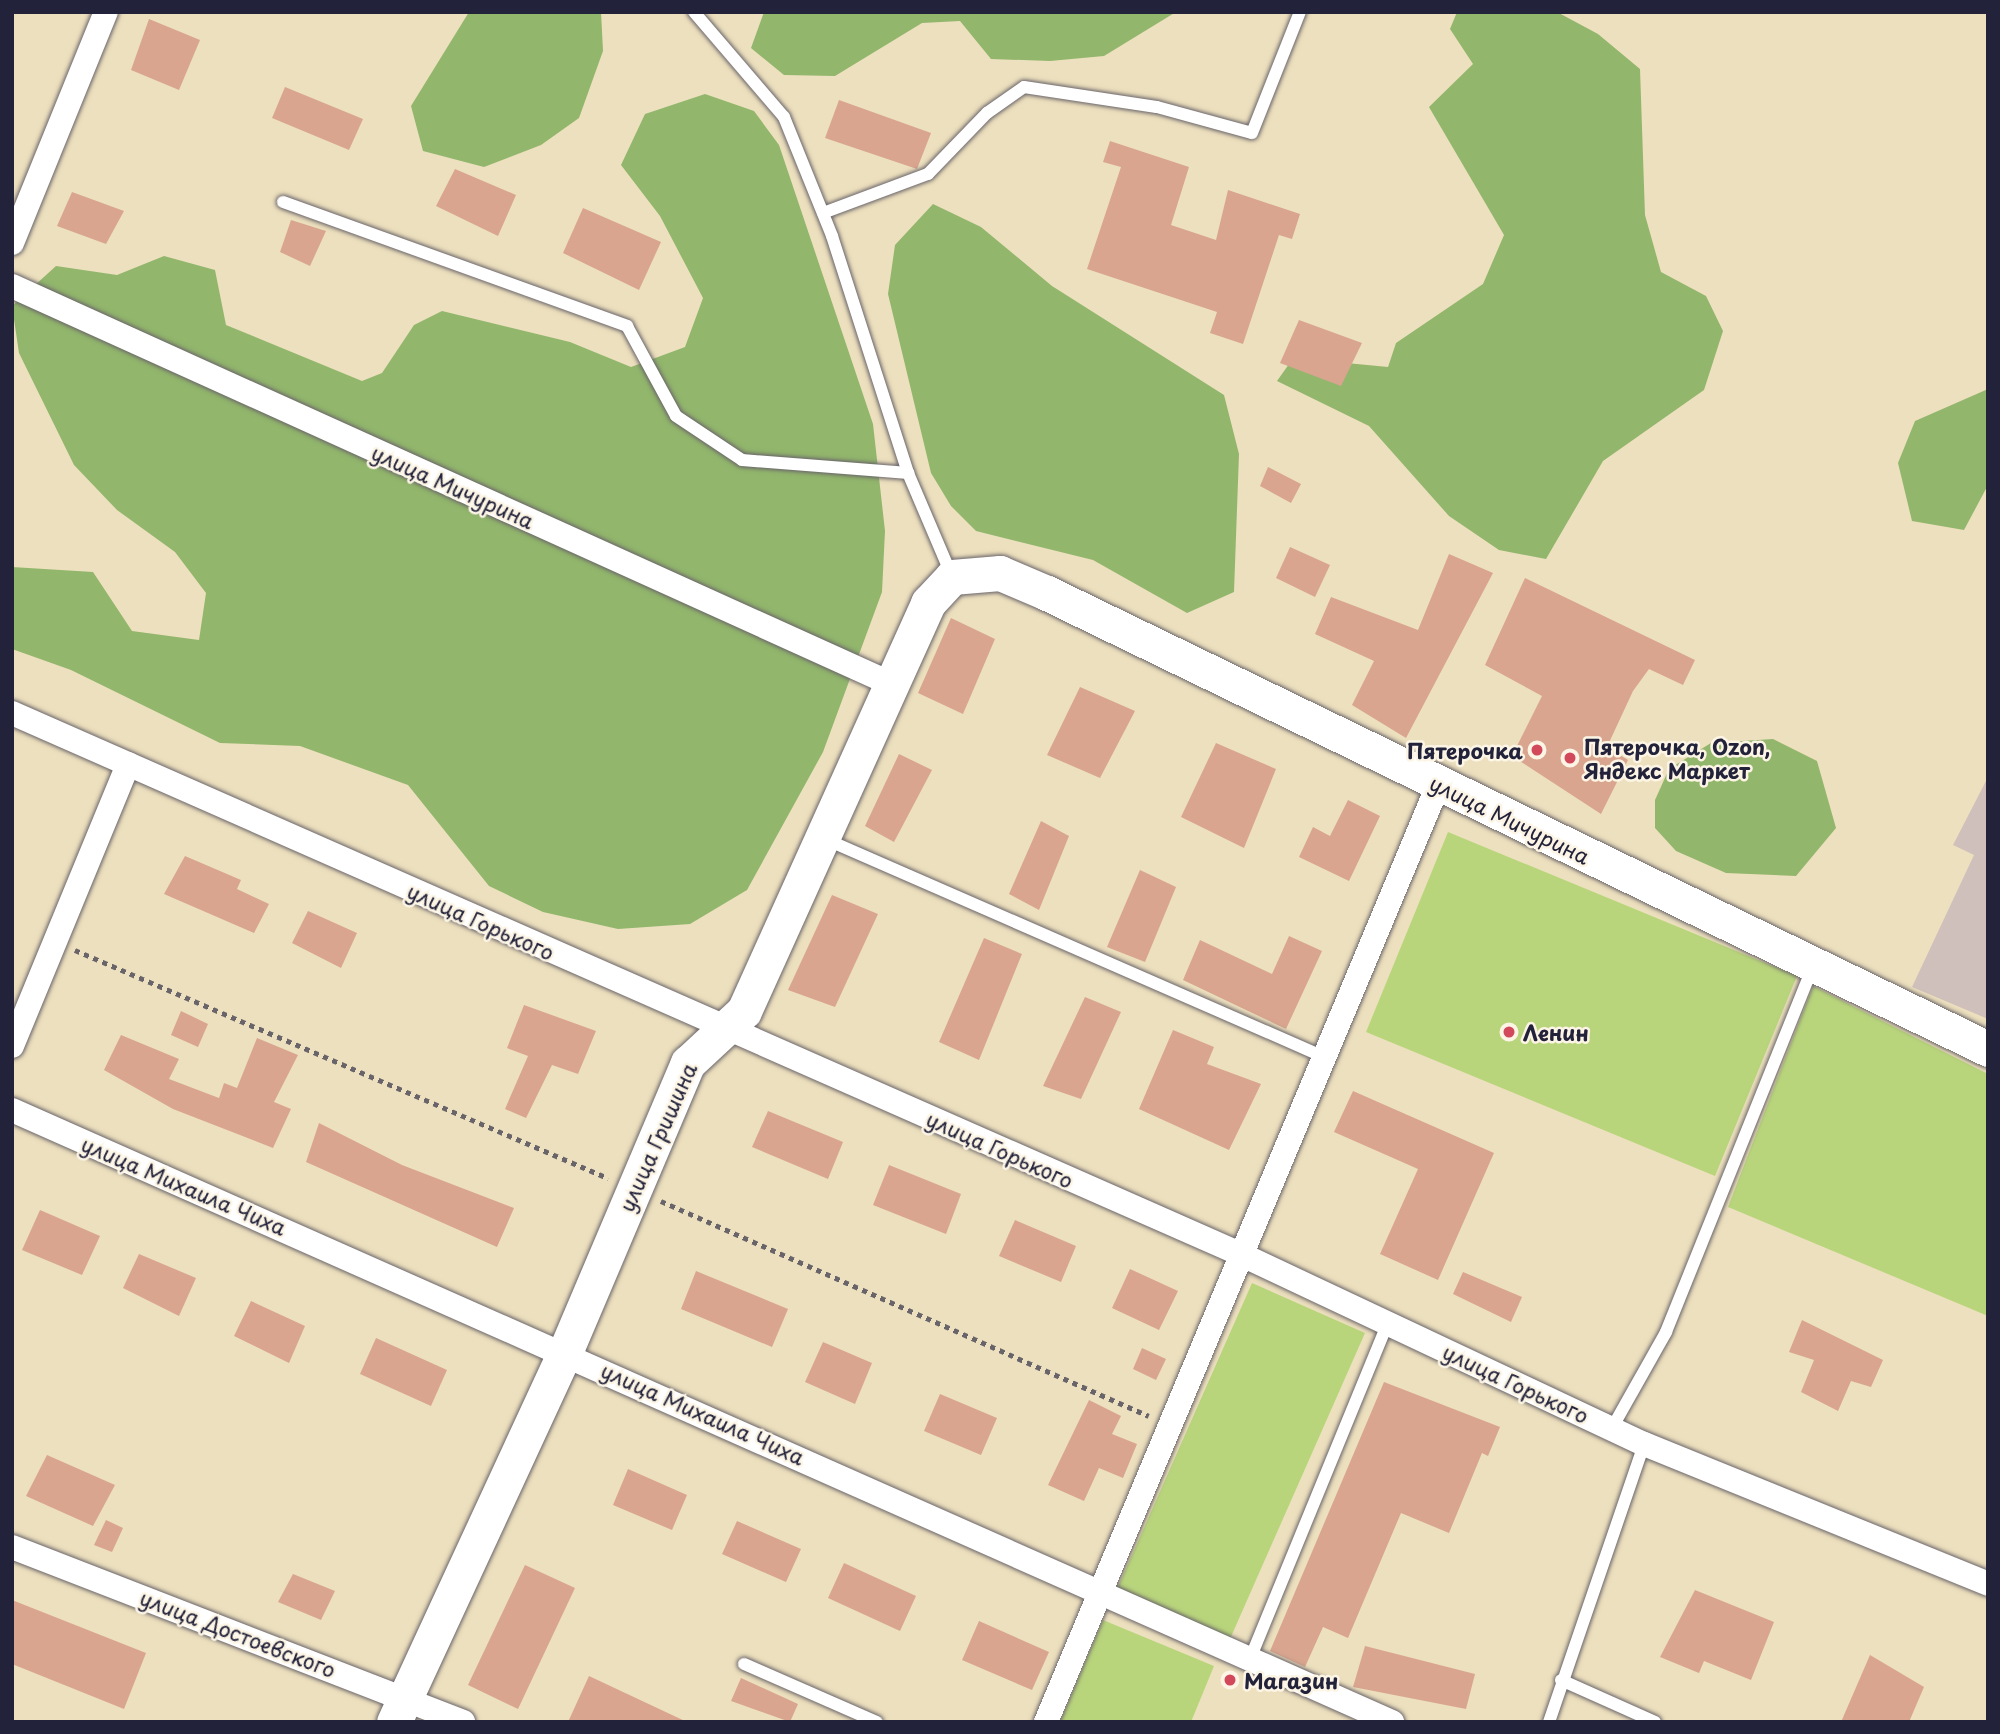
<!DOCTYPE html>
<meta charset="utf-8">
<style>
body{margin:0}
#map{position:relative;width:2000px;height:1734px;overflow:hidden;background:#ede0be;font-family:"Playpen Sans",sans-serif}
div>[style]{position:absolute}
[style*='--x']{left:calc(var(--x)*1px);top:calc(var(--y)*1px);width:calc(var(--w)*1px);rotate:calc(var(--a)*1deg)}
.industrial>*{inset:0;background:#d0c0bc}
.green>*{inset:0;background:#b9d57c}
.forest>*{inset:0;background:#92b66c}
.building>*{inset:0;background:#d9a58f}
.path>*{height:4.5px;margin-top:-2.25px;transform-origin:0;background:repeating-linear-gradient(90deg,#696469 0 5px,transparent 0 10px)}
.roads{filter:drop-shadow(0 0 2px #696469) drop-shadow(0 0 2px #696469)}
.lane>*{height:12px;margin:-6px;padding:0 6px;transform-origin:6px;border-radius:6px;background:#fff}
.street>*{height:24px;margin:-12px;padding:0 12px;transform-origin:12px;border-radius:12px;background:#fff}
.secondary>*{height:35px;margin:-17.5px;padding:0 17.5px;transform-origin:17.5px;border-radius:17.5px;background:#fff}
.dots>*{width:19px;height:19px;translate:-50% -50%;box-sizing:border-box;border:4px solid #fcf5e5;border-radius:50%}
span{translate:-50% -50%;white-space:nowrap;text-align:center;line-height:1.15;-webkit-text-stroke:5px #fcf5e5;paint-order:stroke}
.street-label{font-size:21px;color:#22223b}
.poi-label{font-size:21px;color:#22223b;font-weight:700}
.left{translate:0 -50%;text-align:left}
.right{translate:-100% -50%;text-align:right}
.frame{position:absolute;inset:0;border:14px solid #22223b;pointer-events:none}
</style>
<div id="map">
<div class="industrial">
<i style="clip-path:polygon(1988px 777px,1988px 1019px,1912px 987px,1974px 855px,1953px 845px)"></i>
</div>
<div class="green">
<i style="clip-path:polygon(1448px 832px,1797px 976px,1715px 1176px,1366px 1032px)"></i>
<i style="clip-path:polygon(1813px 986px,1988px 1074px,1988px 1316px,1728px 1207px)"></i>
<i style="clip-path:polygon(1252px 1283px,1365px 1333px,1230px 1639px,1117px 1589px)"></i>
<i style="clip-path:polygon(1103px 1620px,1214px 1666px,1191px 1722px,1060px 1722px)"></i>
</div>
<div class="forest">
<i style="clip-path:polygon(469px 12px,601px 12px,603px 51px,579px 118px,541px 145px,484px 167px,423px 151px,411px 106px)"></i>
<i style="clip-path:polygon(764px 12px,1176px 12px,1104px 56px,1050px 61px,991px 59px,960px 21px,922px 23px,835px 76px,784px 75px,751px 48px)"></i>
<i style="clip-path:polygon(1457px 12px,1557px 12px,1598px 34px,1640px 69px,1645px 215px,1661px 272px,1706px 296px,1723px 331px,1704px 390px,1603px 461px,1546px 559px,1499px 550px,1449px 516px,1369px 426px,1277px 381px,1299px 350px,1336px 362px,1388px 367px,1396px 343px,1483px 284px,1504px 235px,1429px 107px,1473px 64px,1450px 29px)"></i>
<i style="clip-path:polygon(705px 94px,754px 111px,779px 145px,873px 424px,885px 531px,882px 592px,823px 752px,747px 890px,690px 924px,618px 929px,543px 912px,489px 886px,408px 785px,300px 746px,220px 743px,71px 670px,12px 649px,12px 567px,93px 572px,132px 631px,199px 640px,206px 593px,175px 552px,117px 510px,74px 465px,19px 353px,12px 306px,56px 266px,117px 275px,164px 256px,215px 270px,226px 325px,362px 381px,382px 373px,414px 325px,442px 311px,570px 342px,631px 367px,685px 347px,703px 298px,660px 216px,621px 165px,645px 114px)"></i>
<i style="clip-path:polygon(933px 204px,981px 227px,1052px 286px,1224px 395px,1239px 454px,1234px 592px,1187px 613px,1093px 560px,976px 531px,951px 506px,931px 473px,888px 294px,895px 245px)"></i>
<i style="clip-path:polygon(1988px 389px,1988px 485px,1964px 530px,1912px 521px,1898px 463px,1915px 421px)"></i>
<i style="clip-path:polygon(1773px 739px,1817px 761px,1836px 828px,1796px 876px,1726px 873px,1676px 851px,1655px 828px,1655px 800px,1669px 769px,1711px 743px)"></i>
</div>
<div class="building">
<i style="clip-path:polygon(149px 19px,200px 40px,179px 90px,131px 70px)"></i>
<i style="clip-path:polygon(285px 87px,363px 119px,349px 150px,272px 118px)"></i>
<i style="clip-path:polygon(839px 100px,931px 133px,917px 169px,825px 138px)"></i>
<i style="clip-path:polygon(1110px 141px,1189px 167px,1171px 225px,1216px 240px,1228px 190px,1300px 214px,1292px 239px,1279px 235px,1243px 344px,1210px 333px,1217px 312px,1087px 269px,1121px 167px,1103px 162px)"></i>
<i style="clip-path:polygon(455px 169px,516px 195px,498px 236px,436px 206px)"></i>
<i style="clip-path:polygon(72px 192px,124px 211px,106px 244px,57px 226px)"></i>
<i style="clip-path:polygon(583px 208px,661px 242px,639px 290px,563px 253px)"></i>
<i style="clip-path:polygon(291px 220px,326px 231px,310px 266px,280px 252px)"></i>
<i style="clip-path:polygon(1299px 320px,1362px 343px,1341px 386px,1280px 363px)"></i>
<i style="clip-path:polygon(1268px 467px,1301px 484px,1291px 503px,1260px 486px)"></i>
<i style="clip-path:polygon(1290px 547px,1330px 565px,1315px 597px,1276px 578px)"></i>
<i style="clip-path:polygon(1449px 554px,1493px 573px,1406px 738px,1352px 705px,1374px 661px,1315px 634px,1331px 597px,1418px 630px)"></i>
<i style="clip-path:polygon(1525px 578px,1695px 660px,1683px 685px,1649px 669px,1633px 691px,1607px 747px,1628px 760px,1601px 814px,1512px 756px,1542px 696px,1485px 665px)"></i>
<i style="clip-path:polygon(951px 618px,995px 639px,963px 714px,918px 693px)"></i>
<i style="clip-path:polygon(1080px 687px,1135px 711px,1100px 778px,1047px 755px)"></i>
<i style="clip-path:polygon(1216px 743px,1276px 769px,1244px 848px,1181px 817px)"></i>
<i style="clip-path:polygon(899px 754px,932px 770px,894px 842px,865px 826px)"></i>
<i style="clip-path:polygon(1348px 800px,1380px 816px,1349px 881px,1299px 857px,1313px 827px,1330px 836px)"></i>
<i style="clip-path:polygon(1041px 821px,1069px 836px,1039px 910px,1009px 894px)"></i>
<i style="clip-path:polygon(185px 856px,241px 880px,237px 889px,269px 904px,254px 933px,164px 894px)"></i>
<i style="clip-path:polygon(1140px 870px,1176px 887px,1145px 962px,1107px 947px)"></i>
<i style="clip-path:polygon(832px 895px,878px 914px,835px 1007px,788px 990px)"></i>
<i style="clip-path:polygon(308px 911px,357px 933px,341px 968px,292px 943px)"></i>
<i style="clip-path:polygon(1289px 936px,1322px 951px,1286px 1029px,1183px 980px,1200px 940px,1272px 974px)"></i>
<i style="clip-path:polygon(984px 938px,1022px 954px,979px 1060px,939px 1042px)"></i>
<i style="clip-path:polygon(1085px 997px,1121px 1012px,1081px 1099px,1043px 1086px)"></i>
<i style="clip-path:polygon(524px 1005px,596px 1031px,578px 1074px,552px 1065px,526px 1118px,505px 1109px,528px 1056px,507px 1048px)"></i>
<i style="clip-path:polygon(181px 1011px,208px 1024px,198px 1047px,171px 1035px)"></i>
<i style="clip-path:polygon(1173px 1030px,1214px 1047px,1207px 1064px,1261px 1084px,1229px 1150px,1139px 1109px)"></i>
<i style="clip-path:polygon(121px 1035px,179px 1059px,169px 1079px,219px 1098px,224px 1083px,237px 1088px,257px 1038px,298px 1055px,274px 1102px,291px 1109px,273px 1148px,173px 1109px,104px 1070px)"></i>
<i style="clip-path:polygon(1353px 1091px,1494px 1153px,1438px 1280px,1380px 1254px,1418px 1169px,1334px 1132px)"></i>
<i style="clip-path:polygon(768px 1111px,843px 1142px,828px 1179px,752px 1147px)"></i>
<i style="clip-path:polygon(319px 1123px,402px 1165px,514px 1208px,497px 1247px,306px 1162px)"></i>
<i style="clip-path:polygon(889px 1165px,961px 1194px,946px 1234px,873px 1205px)"></i>
<i style="clip-path:polygon(40px 1210px,100px 1236px,82px 1275px,22px 1250px)"></i>
<i style="clip-path:polygon(1015px 1220px,1076px 1246px,1061px 1282px,999px 1256px)"></i>
<i style="clip-path:polygon(139px 1254px,196px 1278px,179px 1316px,123px 1288px)"></i>
<i style="clip-path:polygon(1130px 1269px,1178px 1291px,1159px 1330px,1112px 1308px)"></i>
<i style="clip-path:polygon(696px 1271px,788px 1309px,772px 1347px,681px 1309px)"></i>
<i style="clip-path:polygon(1463px 1272px,1522px 1297px,1511px 1322px,1453px 1294px)"></i>
<i style="clip-path:polygon(251px 1301px,305px 1326px,289px 1363px,234px 1336px)"></i>
<i style="clip-path:polygon(1802px 1320px,1883px 1360px,1871px 1387px,1851px 1381px,1838px 1411px,1801px 1392px,1814px 1360px,1789px 1352px)"></i>
<i style="clip-path:polygon(376px 1338px,447px 1370px,431px 1406px,360px 1374px)"></i>
<i style="clip-path:polygon(823px 1342px,872px 1363px,855px 1404px,805px 1382px)"></i>
<i style="clip-path:polygon(1142px 1348px,1166px 1359px,1156px 1380px,1133px 1369px)"></i>
<i style="clip-path:polygon(1384px 1382px,1500px 1427px,1488px 1456px,1482px 1453px,1449px 1533px,1401px 1513px,1348px 1638px,1323px 1627px,1305px 1667px,1270px 1651px)"></i>
<i style="clip-path:polygon(940px 1394px,997px 1418px,981px 1455px,924px 1431px)"></i>
<i style="clip-path:polygon(1089px 1400px,1121px 1416px,1112px 1434px,1137px 1444px,1123px 1478px,1099px 1468px,1084px 1501px,1048px 1485px)"></i>
<i style="clip-path:polygon(47px 1455px,115px 1485px,93px 1526px,26px 1496px)"></i>
<i style="clip-path:polygon(628px 1469px,687px 1495px,672px 1530px,613px 1505px)"></i>
<i style="clip-path:polygon(106px 1520px,123px 1528px,112px 1552px,94px 1545px)"></i>
<i style="clip-path:polygon(737px 1521px,801px 1549px,786px 1582px,722px 1554px)"></i>
<i style="clip-path:polygon(844px 1563px,916px 1596px,900px 1631px,828px 1598px)"></i>
<i style="clip-path:polygon(525px 1565px,575px 1588px,518px 1709px,468px 1685px)"></i>
<i style="clip-path:polygon(293px 1574px,335px 1591px,321px 1620px,278px 1602px)"></i>
<i style="clip-path:polygon(1695px 1590px,1774px 1622px,1751px 1680px,1704px 1661px,1699px 1673px,1660px 1657px)"></i>
<i style="clip-path:polygon(12px 1600px,146px 1653px,124px 1709px,12px 1664px)"></i>
<i style="clip-path:polygon(979px 1621px,1049px 1652px,1032px 1690px,962px 1660px)"></i>
<i style="clip-path:polygon(1365px 1646px,1475px 1674px,1466px 1709px,1353px 1687px)"></i>
<i style="clip-path:polygon(1870px 1655px,1924px 1687px,1909px 1722px,1841px 1722px)"></i>
<i style="clip-path:polygon(589px 1676px,687px 1722px,568px 1722px)"></i>
<i style="clip-path:polygon(741px 1678px,798px 1704px,790px 1722px,731px 1701px)"></i>
</div>
<div class="path">
<i style="--x:75;--y:950;--w:580;--a:23.16"></i>
<i style="--x:661;--y:1201;--w:533;--a:23.78"></i>
</div>
<div class="roads">
<div class="lane">
<i style="--x:694;--y:12;--w:138;--a:49.4"></i>
<i style="--x:784;--y:117;--w:128;--a:68"></i>
<i style="--x:832;--y:236;--w:249;--a:72.2"></i>
<i style="--x:908;--y:473;--w:112;--a:66.9"></i>
<i style="--x:283;--y:202;--w:366;--a:19.8"></i>
<i style="--x:627;--y:326;--w:102;--a:61.4"></i>
<i style="--x:676;--y:416;--w:79;--a:33.7"></i>
<i style="--x:742;--y:460;--w:167;--a:4.5"></i>
<i style="--x:823;--y:213;--w:112;--a:-20.4"></i>
<i style="--x:928;--y:174;--w:85;--a:-46"></i>
<i style="--x:987;--y:113;--w:45;--a:-35.1"></i>
<i style="--x:1024;--y:87;--w:134;--a:8.6"></i>
<i style="--x:1157;--y:107;--w:98;--a:15.3"></i>
<i style="--x:1252;--y:133;--w:130;--a:-68.4"></i>
<i style="--x:825;--y:839;--w:542;--a:23.59"></i>
<i style="--x:1612;--y:1428;--w:110;--a:-60.6"></i>
<i style="--x:1666;--y:1332;--w:392;--a:-68.1"></i>
<i style="--x:1250;--y:1659;--w:363;--a:-67.7"></i>
<i style="--x:744;--y:1664;--w:145;--a:23.6"></i>
<i style="--x:1561;--y:1680;--w:103;--a:24.1"></i>
<i style="--x:1549;--y:1722;--w:294;--a:-71.1"></i>
</div>
<div class="street">
<i style="--x:12;--y:243;--w:249;--a:-67.9"></i>
<i style="--x:12;--y:286;--w:968;--a:24.34"></i>
<i style="--x:12;--y:713;--w:1340;--a:23.77"></i>
<i style="--x:1238;--y:1253;--w:449;--a:25.2"></i>
<i style="--x:1644;--y:1444;--w:371;--a:22.1"></i>
<i style="--x:12;--y:1046;--w:305;--a:-67.6"></i>
<i style="--x:12;--y:1110;--w:1510;--a:23.92"></i>
<i style="--x:12;--y:1547;--w:484;--a:21.2"></i>
<i style="--x:1046;--y:1722;--w:1018;--a:-67.29"></i>
</div>
<div class="secondary">
<i style="--x:394;--y:1722;--w:410;--a:-65.2"></i>
<i style="--x:566;--y:1350;--w:312;--a:-67"></i>
<i style="--x:688;--y:1063;--w:76;--a:-42.9"></i>
<i style="--x:744;--y:1011;--w:448;--a:-65.7"></i>
<i style="--x:928;--y:603;--w:35;--a:-47"></i>
<i style="--x:952;--y:577;--w:48;--a:-4.8"></i>
<i style="--x:1000;--y:573;--w:51;--a:23.1"></i>
<i style="--x:1047;--y:593;--w:1046;--a:25.85"></i>
</div>
</div>
<div class="dots">
<i style="left:1537px;top:750px;background:#d1495b"></i>
<i style="left:1570px;top:758px;background:#d1495b"></i>
<i style="left:1509px;top:1032px;background:#d1495b"></i>
<i style="left:1230px;top:1680px;background:#d1495b"></i>
</div>
<div class="street-label">
<span style="left:453px;top:486px;rotate:24deg">улица Мичурина</span>
<span style="left:1510px;top:819px;rotate:26deg">улица Мичурина</span>
<span style="left:481px;top:921px;rotate:24deg">улица Горького</span>
<span style="left:657px;top:1137px;rotate:-66deg">улица Гришина</span>
<span style="left:1000px;top:1149px;rotate:24deg">улица Горького</span>
<span style="left:184px;top:1185px;rotate:23deg">улица Михаила Чиха</span>
<span style="left:1516px;top:1383px;rotate:25deg">улица Горького</span>
<span style="left:703px;top:1413px;rotate:24deg">улица Михаила Чиха</span>
<span style="left:238px;top:1633px;rotate:21deg">улица Достоевского</span>
</div>
<div class="poi-label">
<span class="left" style="left:1584px;top:758px">Пятерочка, Ozon,<br>Яндекс Маркет</span>
<span class="right" style="left:1523px;top:750px">Пятерочка</span>
<span class="left" style="left:1523px;top:1032px">Ленин</span>
<span class="left" style="left:1244px;top:1680px">Магазин</span>
</div>
<div class="frame"></div>
</div>
